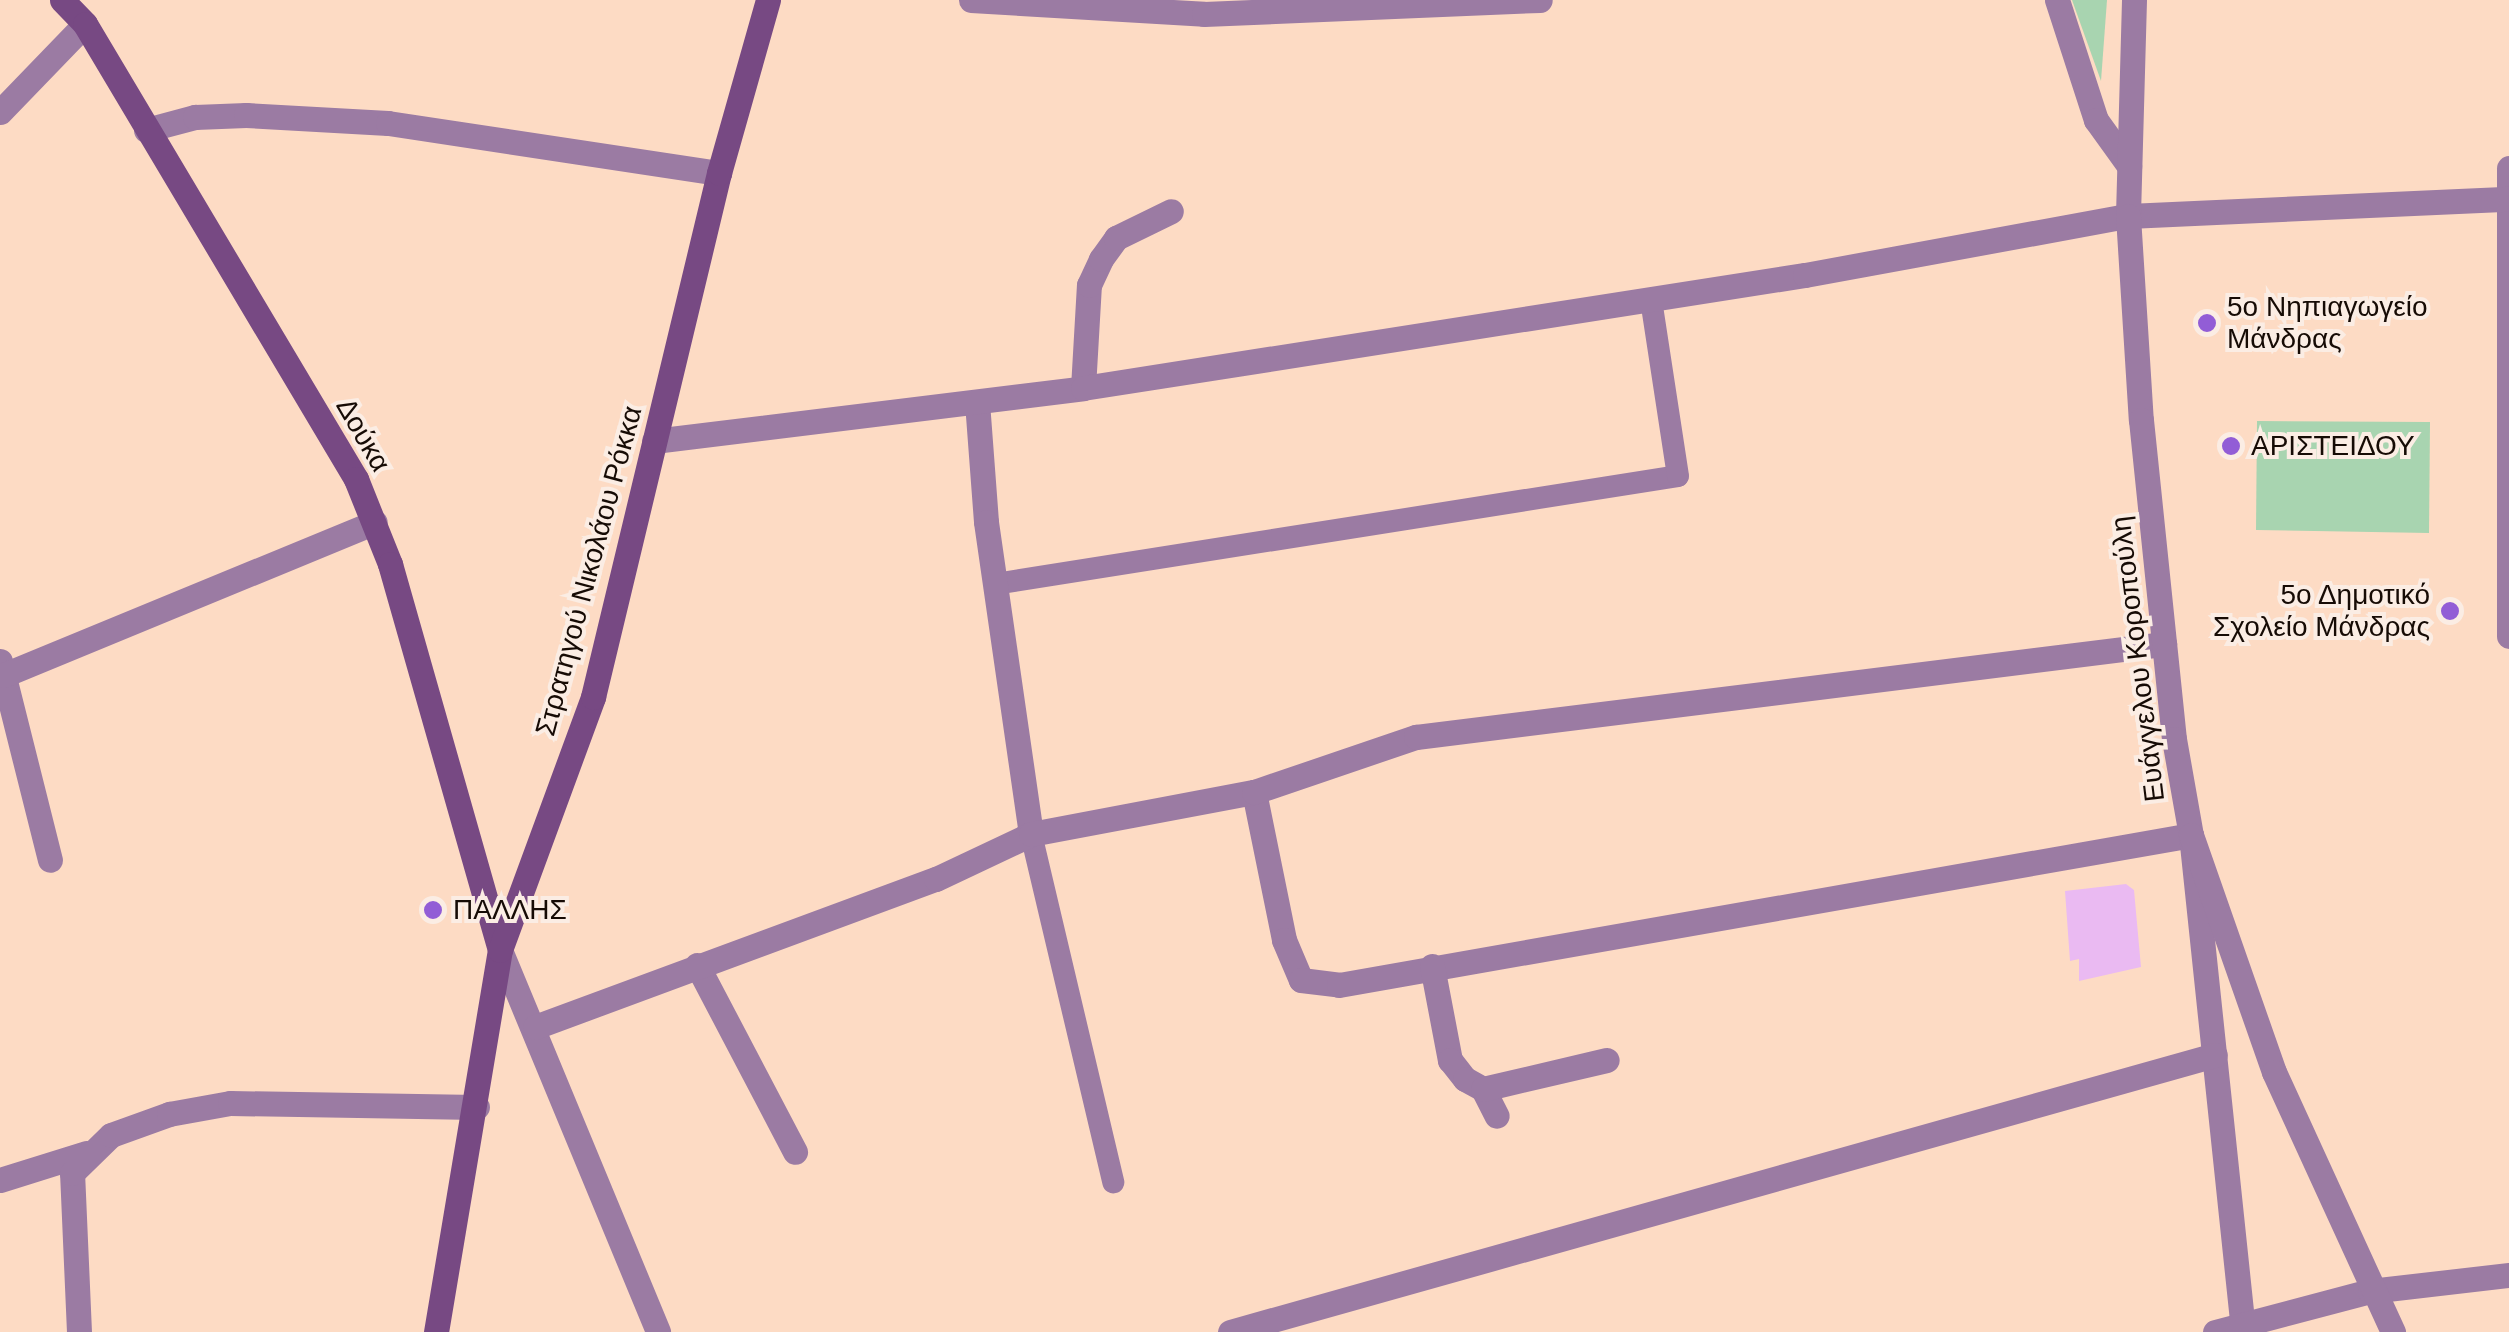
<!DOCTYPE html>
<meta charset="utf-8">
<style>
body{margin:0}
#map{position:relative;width:2509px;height:1332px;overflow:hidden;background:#fddbc4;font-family:Arial,sans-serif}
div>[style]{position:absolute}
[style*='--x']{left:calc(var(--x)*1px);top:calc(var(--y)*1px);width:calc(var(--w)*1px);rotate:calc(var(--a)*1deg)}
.green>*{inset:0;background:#a8d4b0}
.building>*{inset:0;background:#eabaf2}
.service>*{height:22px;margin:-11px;padding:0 11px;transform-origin:11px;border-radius:11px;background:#9b7ba3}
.minor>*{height:25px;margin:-12.5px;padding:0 12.5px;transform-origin:12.5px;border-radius:12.5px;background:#9b7ba3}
.tertiary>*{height:25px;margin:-12.5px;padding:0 12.5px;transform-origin:12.5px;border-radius:12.5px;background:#9b7ba3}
.secondary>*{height:25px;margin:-12.5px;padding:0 12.5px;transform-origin:12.5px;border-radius:12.5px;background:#774983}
.dots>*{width:28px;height:28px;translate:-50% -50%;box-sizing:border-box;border:5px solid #fbede4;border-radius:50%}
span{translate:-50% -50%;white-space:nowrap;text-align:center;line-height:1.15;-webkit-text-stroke:8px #fbede4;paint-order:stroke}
.poi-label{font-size:28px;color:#160b05}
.left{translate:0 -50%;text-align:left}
.right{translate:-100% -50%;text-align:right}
.street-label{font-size:28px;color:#160b05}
</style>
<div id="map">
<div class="green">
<i style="clip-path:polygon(2072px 0,2107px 0,2101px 81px)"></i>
<i style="clip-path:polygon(2257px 421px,2430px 422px,2429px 533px,2256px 530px)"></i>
</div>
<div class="building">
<i style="clip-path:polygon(2126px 884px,2134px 890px,2141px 967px,2079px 981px,2079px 959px,2070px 961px,2065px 891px)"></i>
</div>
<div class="service">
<i style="--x:995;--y:584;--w:691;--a:-8.99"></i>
<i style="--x:1678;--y:476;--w:179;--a:-98.7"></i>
<i style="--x:1031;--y:834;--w:358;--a:76.7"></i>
</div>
<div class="minor">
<i style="--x:971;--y:0;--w:233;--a:3.4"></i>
<i style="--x:1204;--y:14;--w:336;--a:-2.4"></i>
<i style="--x:2057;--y:0;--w:126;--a:72"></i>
<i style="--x:2096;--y:120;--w:57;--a:54.3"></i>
<i style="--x:0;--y:112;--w:122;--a:-46"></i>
<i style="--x:146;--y:130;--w:51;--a:-14.9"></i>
<i style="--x:195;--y:117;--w:51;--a:-2.2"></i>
<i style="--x:246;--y:115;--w:142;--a:3.2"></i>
<i style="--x:388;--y:123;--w:335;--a:8.6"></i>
<i style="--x:2509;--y:168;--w:468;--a:90"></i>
<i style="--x:1083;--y:388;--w:103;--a:-86.7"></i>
<i style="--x:1089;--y:285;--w:29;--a:-65"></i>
<i style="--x:1101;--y:259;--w:26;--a:-54"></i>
<i style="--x:1116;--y:238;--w:61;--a:-26.1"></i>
<i style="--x:977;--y:402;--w:120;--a:85.7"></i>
<i style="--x:986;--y:522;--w:315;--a:81.8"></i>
<i style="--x:654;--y:441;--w:432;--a:-7"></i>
<i style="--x:1083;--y:388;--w:731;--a:-8.9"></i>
<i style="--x:1805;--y:275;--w:328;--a:-10.4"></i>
<i style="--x:2128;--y:216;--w:381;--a:-2.6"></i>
<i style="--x:0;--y:661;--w:205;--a:75.9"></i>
<i style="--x:4;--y:675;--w:401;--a:-22.4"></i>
<i style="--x:1254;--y:792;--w:151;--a:78.5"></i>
<i style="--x:1284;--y:940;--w:43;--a:67"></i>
<i style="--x:1301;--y:980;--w:38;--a:7"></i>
<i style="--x:1339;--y:985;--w:865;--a:-9.98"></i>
<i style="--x:2191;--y:835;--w:500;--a:84"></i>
<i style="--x:500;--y:950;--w:413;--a:67.5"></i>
<i style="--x:697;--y:965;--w:211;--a:62.3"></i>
<i style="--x:1432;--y:966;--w:96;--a:79.2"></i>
<i style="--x:1450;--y:1060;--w:24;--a:52"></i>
<i style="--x:1465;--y:1079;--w:21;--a:29"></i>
<i style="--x:1483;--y:1089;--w:30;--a:63"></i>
<i style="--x:535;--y:1027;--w:427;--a:-20.3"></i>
<i style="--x:936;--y:879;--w:105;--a:-25.3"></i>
<i style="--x:1031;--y:834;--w:227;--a:-10.7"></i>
<i style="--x:1254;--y:792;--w:171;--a:-18.8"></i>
<i style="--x:1416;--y:737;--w:754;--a:-7.09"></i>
<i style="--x:1483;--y:1089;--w:127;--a:-13.2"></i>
<i style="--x:0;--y:1180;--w:90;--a:-17.4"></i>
<i style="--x:79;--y:1332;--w:159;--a:-92.5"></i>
<i style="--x:72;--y:1173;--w:54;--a:-44.3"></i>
<i style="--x:111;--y:1135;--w:62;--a:-19.9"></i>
<i style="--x:169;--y:1114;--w:62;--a:-10.2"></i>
<i style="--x:230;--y:1103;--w:247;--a:0.9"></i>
<i style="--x:1230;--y:1332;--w:1023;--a:-15.71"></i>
<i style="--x:2215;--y:1332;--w:160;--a:-14.8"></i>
<i style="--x:2370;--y:1291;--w:140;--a:-6.6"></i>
</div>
<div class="tertiary">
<i style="--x:2134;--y:0;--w:216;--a:91.6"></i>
<i style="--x:2128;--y:216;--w:204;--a:86.4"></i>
<i style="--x:2141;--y:420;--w:321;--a:84.1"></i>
<i style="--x:2174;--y:739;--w:97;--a:80"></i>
<i style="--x:2191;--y:835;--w:251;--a:70.7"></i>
<i style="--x:2274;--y:1072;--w:286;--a:65.4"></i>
</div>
<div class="secondary">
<i style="--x:62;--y:0;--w:33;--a:46"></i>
<i style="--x:85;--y:24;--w:530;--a:59.22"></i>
<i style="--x:356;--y:479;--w:92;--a:68.2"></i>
<i style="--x:390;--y:564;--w:401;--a:74.1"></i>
<i style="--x:436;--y:1332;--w:387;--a:-80.5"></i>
<i style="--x:500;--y:950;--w:270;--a:-69.8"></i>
<i style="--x:593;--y:697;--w:539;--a:-76.48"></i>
<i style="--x:719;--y:173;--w:180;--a:-74.2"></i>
</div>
<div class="dots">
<i style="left:2207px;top:323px;background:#925dd6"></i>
<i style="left:2231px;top:446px;background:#925dd6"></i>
<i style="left:2450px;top:611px;background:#925dd6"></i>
<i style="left:433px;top:910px;background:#925dd6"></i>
</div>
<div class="poi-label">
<span class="left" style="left:2227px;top:323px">5ο Νηπιαγωγείο<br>Μάνδρας</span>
<span class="left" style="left:2251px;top:446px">ΑΡΙΣΤΕΙΔΟΥ</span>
<span class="right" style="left:2430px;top:611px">5ο Δημοτικό<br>Σχολείο Μάνδρας</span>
<span class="left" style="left:453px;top:910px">ΠΑΛΛΗΣ</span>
</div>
<div class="street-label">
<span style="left:363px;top:435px;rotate:60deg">Δούκα</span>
<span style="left:589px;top:571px;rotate:-75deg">Στρατηγού Νικολάου Ρόκκα</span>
<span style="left:2138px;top:659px;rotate:-97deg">Ευάγγελου Κοροπούλη</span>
</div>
</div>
